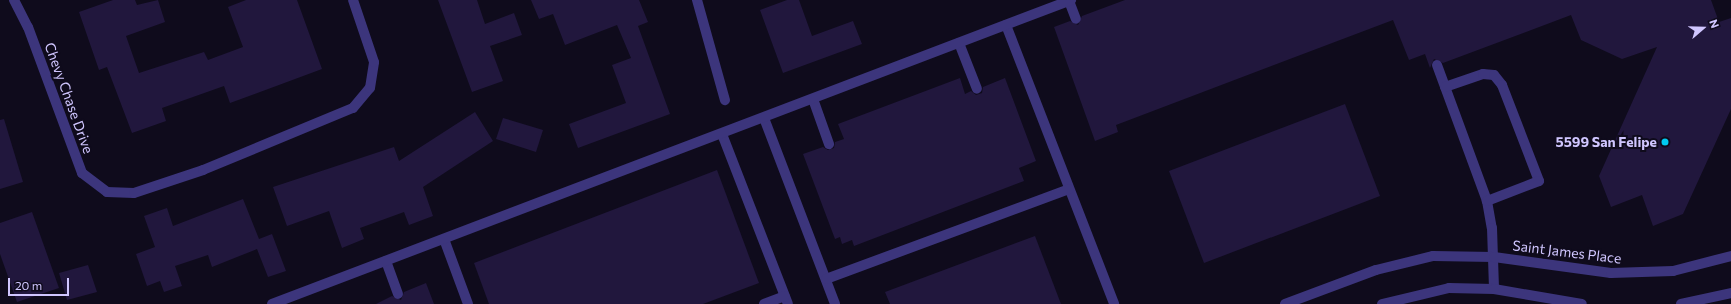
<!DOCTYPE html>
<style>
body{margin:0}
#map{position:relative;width:1731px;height:304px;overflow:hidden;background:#0f0b1c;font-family:Commissioner,sans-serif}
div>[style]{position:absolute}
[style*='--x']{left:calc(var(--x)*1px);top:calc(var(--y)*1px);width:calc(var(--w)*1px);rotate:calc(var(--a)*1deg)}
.building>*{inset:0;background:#21173d}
.minor>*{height:10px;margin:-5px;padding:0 5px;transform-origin:5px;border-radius:5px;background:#3c357c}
.dots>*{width:11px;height:11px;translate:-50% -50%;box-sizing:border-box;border:2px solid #0f0b1c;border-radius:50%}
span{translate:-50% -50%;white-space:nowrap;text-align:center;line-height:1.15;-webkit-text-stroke:4px #0f0b1c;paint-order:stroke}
.street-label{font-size:14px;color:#d0c6ff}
.poi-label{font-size:14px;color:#d0c6ff;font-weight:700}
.right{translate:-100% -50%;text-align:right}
.north{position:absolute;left:1683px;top:8px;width:40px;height:40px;-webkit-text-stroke:3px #0f0b1c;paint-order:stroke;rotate:70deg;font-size:11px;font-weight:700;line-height:16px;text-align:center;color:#d0c6ff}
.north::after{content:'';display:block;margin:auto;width:14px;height:18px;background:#d0c6ff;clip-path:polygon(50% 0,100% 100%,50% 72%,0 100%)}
.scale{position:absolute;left:8px;top:278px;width:61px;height:18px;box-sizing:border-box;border:2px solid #d0c6ff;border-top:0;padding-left:5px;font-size:12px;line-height:14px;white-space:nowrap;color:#d0c6ff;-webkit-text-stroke:3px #0f0b1c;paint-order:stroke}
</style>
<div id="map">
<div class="building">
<i style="clip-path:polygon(113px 0,135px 0,137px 5px,158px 0,165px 22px,126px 36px,139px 73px,204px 52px,208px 60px,243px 47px,228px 7px,246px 0,297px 0,322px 69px,230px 103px,224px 86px,162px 108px,166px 121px,132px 133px,107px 67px,99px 70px,79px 12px)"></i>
<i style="clip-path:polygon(438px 0,477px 0,485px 24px,514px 13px,522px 35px,490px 46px,503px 81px,472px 92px)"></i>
<i style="clip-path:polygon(531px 0,639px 0,648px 22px,638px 26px,670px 114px,578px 148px,569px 124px,626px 103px,612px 65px,631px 58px,617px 25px,565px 45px,553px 14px,539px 19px)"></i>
<i style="clip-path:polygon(787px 0,799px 0,812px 36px,853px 21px,862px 44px,783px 73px,760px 10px)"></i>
<i style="clip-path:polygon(1125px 0,1711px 0,1719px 22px,1731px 18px,1731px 109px,1683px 214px,1653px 226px,1642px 195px,1611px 207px,1599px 176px,1657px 47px,1622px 59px,1581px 40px,1571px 15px,1443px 63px,1434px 59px,1430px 68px,1425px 54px,1409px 60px,1393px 20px,1116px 125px,1118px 132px,1095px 141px,1054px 27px,1070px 21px,1078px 25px,1082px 16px)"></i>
<i style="clip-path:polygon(960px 78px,965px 94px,971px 91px,976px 95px,982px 93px,983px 87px,1005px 78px,1036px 161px,1019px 168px,1024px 181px,854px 246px,852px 240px,842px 244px,840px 237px,835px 239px,803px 154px,823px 147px,828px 150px,834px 148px,835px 142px,844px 139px,838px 124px)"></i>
<i style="clip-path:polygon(1345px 104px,1380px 196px,1204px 263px,1169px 171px)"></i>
<i style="clip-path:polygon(475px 112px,493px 141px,423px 187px,433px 216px,409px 225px,404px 212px,360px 228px,364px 239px,342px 248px,329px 211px,287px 226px,273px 187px,394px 147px,399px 161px)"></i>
<i style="clip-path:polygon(503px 118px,543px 130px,536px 152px,496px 139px)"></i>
<i style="clip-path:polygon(4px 119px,23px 182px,0 189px,0 120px)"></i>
<i style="clip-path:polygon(717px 170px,759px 283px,703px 304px,489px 304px,474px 263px)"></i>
<i style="clip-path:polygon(243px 199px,259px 239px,272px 234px,286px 271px,268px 277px,257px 249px,212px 267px,208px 255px,175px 266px,182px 286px,164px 292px,160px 281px,147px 286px,136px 254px,155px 247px,144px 216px,167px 208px,173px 226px)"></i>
<i style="clip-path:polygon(32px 212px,59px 288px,17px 302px,0 254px,0 223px)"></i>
<i style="clip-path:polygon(1035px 236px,1061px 304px,890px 304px,885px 292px)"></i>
<i style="clip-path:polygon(88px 265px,97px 292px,67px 300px,59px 273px)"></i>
<i style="clip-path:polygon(426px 283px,434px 304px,376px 304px,392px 296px,401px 300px,404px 292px)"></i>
</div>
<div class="minor">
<i style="--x:14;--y:0;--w:30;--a:63"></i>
<i style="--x:28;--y:27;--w:156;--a:69.7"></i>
<i style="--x:82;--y:173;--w:31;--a:37"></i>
<i style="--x:107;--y:192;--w:27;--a:2"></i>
<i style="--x:134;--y:193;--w:73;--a:-18.4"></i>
<i style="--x:203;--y:170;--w:162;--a:-22.5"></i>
<i style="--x:353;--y:108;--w:26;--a:-50"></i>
<i style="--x:370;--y:88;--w:26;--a:-81"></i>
<i style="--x:374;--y:62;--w:65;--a:-108.7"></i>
<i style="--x:697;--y:0;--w:104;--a:74.4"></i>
<i style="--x:1069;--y:1;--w:19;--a:69"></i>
<i style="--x:1006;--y:25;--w:299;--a:68.8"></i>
<i style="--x:959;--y:43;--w:49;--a:68.6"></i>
<i style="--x:1437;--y:65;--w:145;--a:69.8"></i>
<i style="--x:1487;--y:201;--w:27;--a:80"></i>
<i style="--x:1492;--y:228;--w:61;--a:88.1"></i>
<i style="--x:1445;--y:87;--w:40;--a:-18.9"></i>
<i style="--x:1483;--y:74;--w:11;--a:5"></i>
<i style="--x:1494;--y:75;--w:13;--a:51"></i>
<i style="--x:1502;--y:85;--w:103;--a:68.9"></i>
<i style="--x:1539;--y:181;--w:56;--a:159"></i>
<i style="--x:813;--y:99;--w:48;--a:70.4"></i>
<i style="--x:764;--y:118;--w:199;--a:69.1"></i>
<i style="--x:722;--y:134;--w:182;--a:68.8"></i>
<i style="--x:444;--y:239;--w:69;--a:69.7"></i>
<i style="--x:386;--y:261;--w:35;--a:70"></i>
<i style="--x:826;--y:279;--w:259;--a:-20.3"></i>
<i style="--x:272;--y:304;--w:855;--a:-20.83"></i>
<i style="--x:764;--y:304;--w:22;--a:-21"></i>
<i style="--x:1285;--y:304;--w:97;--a:-20.5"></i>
<i style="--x:1376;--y:270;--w:59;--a:-13.8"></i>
<i style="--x:1433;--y:256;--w:61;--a:0.9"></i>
<i style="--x:1494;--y:257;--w:118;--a:7.8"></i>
<i style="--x:1611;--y:273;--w:62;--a:-1.8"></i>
<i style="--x:1673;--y:271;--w:60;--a:-14.5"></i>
<i style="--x:1382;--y:304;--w:69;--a:-13.4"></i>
<i style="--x:1449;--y:288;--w:45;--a:1.3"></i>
<i style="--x:1494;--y:289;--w:89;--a:9.7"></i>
<i style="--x:1681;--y:304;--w:51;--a:-12.4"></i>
</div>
<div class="dots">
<i style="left:1665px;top:142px;background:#00caf1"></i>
</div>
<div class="street-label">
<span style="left:69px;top:98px;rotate:70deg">Chevy Chase Drive</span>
<span style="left:1567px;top:252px;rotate:7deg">Saint James Place</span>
</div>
<div class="poi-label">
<span class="right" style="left:1657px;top:142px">5599 San Felipe</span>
</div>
<div class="north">N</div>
<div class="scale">20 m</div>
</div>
